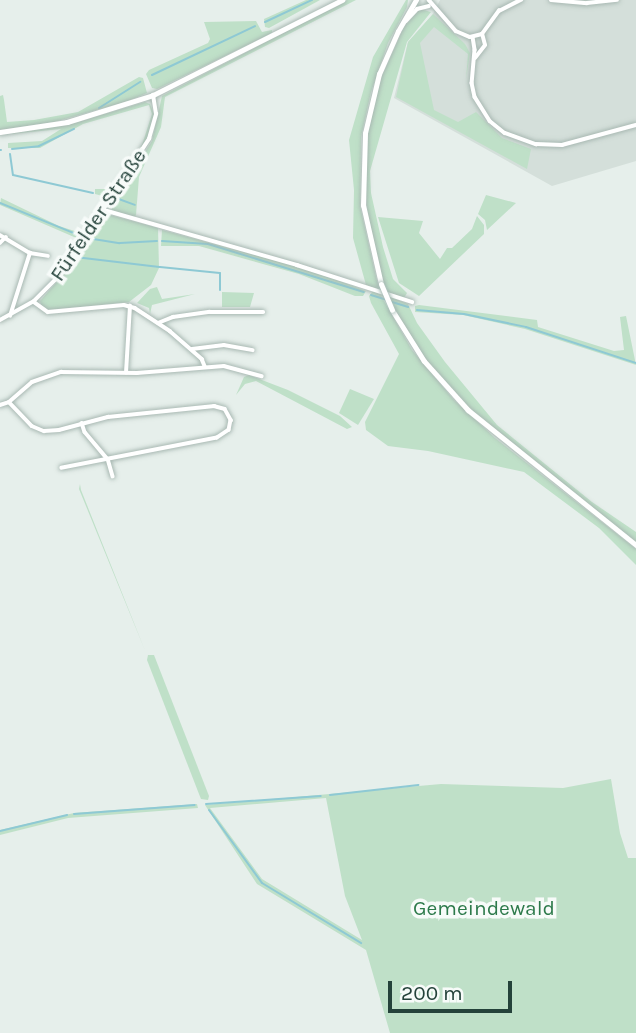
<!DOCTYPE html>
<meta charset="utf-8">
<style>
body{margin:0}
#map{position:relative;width:636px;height:1033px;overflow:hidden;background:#e6efeb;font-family:Karla,sans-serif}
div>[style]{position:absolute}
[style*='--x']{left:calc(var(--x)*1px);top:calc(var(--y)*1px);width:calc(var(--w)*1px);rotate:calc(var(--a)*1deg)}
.built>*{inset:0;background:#d4dfda}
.green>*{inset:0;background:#bfe0c8}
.stream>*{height:2px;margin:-1px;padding:0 1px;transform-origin:1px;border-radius:1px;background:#8ec9d4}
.roads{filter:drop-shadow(0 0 2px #a8b8b2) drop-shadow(0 0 2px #a8b8b2)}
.minor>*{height:3.5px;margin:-1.75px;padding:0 1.75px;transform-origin:1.75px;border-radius:1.75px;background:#fff}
.secondary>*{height:5px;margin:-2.5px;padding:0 2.5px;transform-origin:2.5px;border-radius:2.5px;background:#fff}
.bridges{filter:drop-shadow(0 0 2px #a4bbb3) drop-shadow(0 0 2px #a4bbb3)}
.secondary-bridge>*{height:5px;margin:-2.5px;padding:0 2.5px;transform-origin:2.5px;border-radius:2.5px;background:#fff}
span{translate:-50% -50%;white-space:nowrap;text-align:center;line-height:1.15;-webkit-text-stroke:7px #f7fbf9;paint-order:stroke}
.street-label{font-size:21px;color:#24423a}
.park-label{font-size:21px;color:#2d7a4b}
.scale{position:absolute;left:388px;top:981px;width:124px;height:32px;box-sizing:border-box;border:4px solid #24423a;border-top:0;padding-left:9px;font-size:21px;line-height:24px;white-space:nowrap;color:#24423a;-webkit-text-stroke:5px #f7fbf9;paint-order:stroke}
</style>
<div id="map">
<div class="built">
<i style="clip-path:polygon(440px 0,636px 0,636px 161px,552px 186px,394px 98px,408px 42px,433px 14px)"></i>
</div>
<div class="green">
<i style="clip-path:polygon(306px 0,320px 0,269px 28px,265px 27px,264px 19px)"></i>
<i style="clip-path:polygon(347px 0,356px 0,165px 97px,161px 127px,139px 177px,136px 215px,134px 218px,112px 210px,112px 202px,124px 182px,134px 181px,128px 178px,152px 141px,162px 96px)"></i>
<i style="clip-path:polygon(406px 0,408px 0,407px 7px,388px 43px,371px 92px,361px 137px,360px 206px,379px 290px,366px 285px,353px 238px,354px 190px,349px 140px,373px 57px)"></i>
<i style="clip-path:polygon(420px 9px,431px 12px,407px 42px,370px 171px,371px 193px,383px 247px,393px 279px,407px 293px,404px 298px,388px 292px,378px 267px,368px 222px,365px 169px,368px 126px,382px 76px,404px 27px)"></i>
<i style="clip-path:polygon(433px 14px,465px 44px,470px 53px,466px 80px,468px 54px,434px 27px,420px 43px,434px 110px,458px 122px,476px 112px,502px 138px,531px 149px,527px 169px,396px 97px,408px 42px)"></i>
<i style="clip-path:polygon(256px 21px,262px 32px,272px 30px,272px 33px,157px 89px,152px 88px,146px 74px,149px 70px,208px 43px,210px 39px,204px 22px)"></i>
<i style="clip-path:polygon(139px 77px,143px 78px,147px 93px,128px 101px,54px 122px,0 130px,0 96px,3px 95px,4px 100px,7px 122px,34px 120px,78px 112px)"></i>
<i style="clip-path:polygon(145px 102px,150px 104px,154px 114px,147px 139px,81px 240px,0 205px,1px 198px,59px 226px,84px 234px,107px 197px,95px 194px,95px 189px,112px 189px,142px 145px,152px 114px,149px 105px,83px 124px,40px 148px,8px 148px,8px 143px,42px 141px,61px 129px,0 135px,78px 122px)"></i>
<i style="clip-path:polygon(486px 195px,516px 203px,487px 230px,485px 220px,478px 214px)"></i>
<i style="clip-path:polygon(110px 215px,158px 228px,159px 268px,151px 285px,129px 302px,51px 310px,42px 308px,40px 301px,62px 276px,99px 220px)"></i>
<i style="clip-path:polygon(477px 216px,484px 225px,484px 234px,419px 296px,399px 283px,378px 217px,423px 221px,419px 233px,440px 259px,447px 248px,452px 248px,472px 229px)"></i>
<i style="clip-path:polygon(162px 230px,310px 270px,366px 291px,363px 296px,355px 296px,299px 274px,199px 246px,161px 246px)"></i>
<i style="clip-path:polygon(157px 287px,162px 299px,195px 294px,152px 305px,150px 314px,149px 308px,137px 303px,150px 289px)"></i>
<i style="clip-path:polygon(373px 291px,380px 294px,412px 350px,453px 399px,495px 438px,636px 549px,636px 565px,599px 528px,524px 472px,428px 451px,388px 446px,366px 430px,365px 422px,399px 354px,371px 303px,369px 296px)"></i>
<i style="clip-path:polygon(222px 292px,254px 293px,250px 307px,222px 307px)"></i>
<i style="clip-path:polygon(390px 297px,408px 304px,417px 323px,445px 362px,497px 425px,592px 502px,636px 532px,636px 542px,469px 408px,426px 360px,397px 313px)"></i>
<i style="clip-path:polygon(419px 305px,537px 320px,538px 327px,614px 351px,624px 350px,620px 317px,626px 316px,636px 365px,525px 329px,463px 315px,415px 312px,415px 306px)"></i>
<i style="clip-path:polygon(249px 375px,288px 390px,340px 416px,352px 427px,347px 429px,256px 381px,245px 384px,236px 395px,244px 377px)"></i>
<i style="clip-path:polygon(350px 389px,374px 399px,358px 425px,339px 413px)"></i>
<i style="clip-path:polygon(80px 484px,81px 490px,146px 653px,79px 489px)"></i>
<i style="clip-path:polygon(148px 655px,154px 655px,209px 796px,208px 800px,201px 799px,199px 794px,147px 660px)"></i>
<i style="clip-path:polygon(evenodd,611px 779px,620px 833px,628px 858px,636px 858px,636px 1033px,390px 1033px,366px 950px,257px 884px,205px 805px,441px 784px,563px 788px,611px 779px,326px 798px,345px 896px,362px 940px,262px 879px,210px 808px,326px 798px)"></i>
<i style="clip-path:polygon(197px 804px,198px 808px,68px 818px,0 835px,0 830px,74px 813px)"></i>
</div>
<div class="stream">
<i style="--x:265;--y:22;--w:52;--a:-25.1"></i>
<i style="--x:152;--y:75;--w:114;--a:-25.4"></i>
<i style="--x:99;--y:108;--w:49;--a:-32.4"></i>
<i style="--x:12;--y:149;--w:27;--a:-6"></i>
<i style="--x:39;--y:146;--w:39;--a:-26"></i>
<i style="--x:0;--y:150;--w:1;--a:0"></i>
<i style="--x:10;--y:154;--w:21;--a:82"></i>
<i style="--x:13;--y:175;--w:82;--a:12.7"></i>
<i style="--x:116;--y:198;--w:20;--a:20"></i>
<i style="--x:0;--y:203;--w:87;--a:22.2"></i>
<i style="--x:113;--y:203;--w:21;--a:-59"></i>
<i style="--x:87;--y:238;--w:33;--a:9"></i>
<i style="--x:120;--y:243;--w:37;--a:-3"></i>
<i style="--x:90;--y:239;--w:23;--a:-56"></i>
<i style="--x:162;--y:241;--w:46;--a:3.7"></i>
<i style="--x:208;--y:244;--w:163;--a:17.1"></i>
<i style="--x:69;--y:255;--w:1;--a:0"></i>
<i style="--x:75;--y:257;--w:85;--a:6.8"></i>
<i style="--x:160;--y:267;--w:60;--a:5.7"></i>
<i style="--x:220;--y:273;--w:17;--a:90"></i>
<i style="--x:371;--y:295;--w:17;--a:17"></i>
<i style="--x:392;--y:302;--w:17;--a:17"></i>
<i style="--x:417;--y:310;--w:47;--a:4.9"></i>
<i style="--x:464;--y:314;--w:63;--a:11.8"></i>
<i style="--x:526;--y:327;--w:116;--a:18.1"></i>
<i style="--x:330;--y:795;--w:89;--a:-6.5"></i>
<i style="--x:206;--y:804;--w:115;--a:-4"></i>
<i style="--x:209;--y:810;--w:90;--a:54"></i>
<i style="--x:262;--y:883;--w:116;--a:31.2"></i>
<i style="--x:74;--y:814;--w:121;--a:-4.3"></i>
<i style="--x:0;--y:831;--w:69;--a:-13.4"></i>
</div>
<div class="roads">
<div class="minor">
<i style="--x:429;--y:0;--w:41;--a:48.9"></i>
<i style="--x:456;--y:31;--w:15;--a:23"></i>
<i style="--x:470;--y:37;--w:12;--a:-14"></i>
<i style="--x:482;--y:34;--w:29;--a:-54"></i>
<i style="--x:499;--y:11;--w:25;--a:-27"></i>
<i style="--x:551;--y:0;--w:36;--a:5"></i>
<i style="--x:587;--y:3;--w:30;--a:-6"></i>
<i style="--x:406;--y:21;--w:16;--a:-47"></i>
<i style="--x:417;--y:9;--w:12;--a:-14"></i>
<i style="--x:473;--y:37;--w:13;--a:81"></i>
<i style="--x:475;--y:50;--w:33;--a:95"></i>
<i style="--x:472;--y:83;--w:14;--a:78"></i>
<i style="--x:475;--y:97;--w:28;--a:58"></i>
<i style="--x:490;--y:121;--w:19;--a:39"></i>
<i style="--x:505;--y:133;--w:33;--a:20"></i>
<i style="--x:536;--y:144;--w:26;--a:2"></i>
<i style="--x:562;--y:145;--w:77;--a:-15.1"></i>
<i style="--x:475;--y:58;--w:16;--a:-52"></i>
<i style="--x:485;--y:45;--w:11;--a:-105"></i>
<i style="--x:104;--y:210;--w:201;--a:15.9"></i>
<i style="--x:297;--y:265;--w:121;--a:17.8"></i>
<i style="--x:0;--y:235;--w:35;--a:31"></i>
<i style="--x:0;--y:243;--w:8;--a:-45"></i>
<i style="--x:34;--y:302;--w:17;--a:36"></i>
<i style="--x:48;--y:312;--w:76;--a:-5.3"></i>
<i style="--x:124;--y:305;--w:11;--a:15"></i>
<i style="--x:135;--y:308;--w:42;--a:33.3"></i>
<i style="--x:170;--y:331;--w:43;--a:41.2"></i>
<i style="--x:202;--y:359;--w:8;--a:67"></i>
<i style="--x:10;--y:316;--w:66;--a:-72.4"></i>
<i style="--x:30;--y:253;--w:18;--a:9"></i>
<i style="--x:0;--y:320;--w:39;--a:-29"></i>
<i style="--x:34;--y:301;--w:37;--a:-45"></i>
<i style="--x:60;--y:275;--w:163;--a:-56.8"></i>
<i style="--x:149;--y:139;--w:26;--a:-74"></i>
<i style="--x:156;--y:114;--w:19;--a:-99"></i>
<i style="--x:158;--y:323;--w:16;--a:-22"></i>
<i style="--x:173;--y:317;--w:37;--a:-8"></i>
<i style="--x:210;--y:312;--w:53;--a:0"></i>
<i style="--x:192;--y:349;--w:32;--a:-7"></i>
<i style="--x:224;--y:345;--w:29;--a:10"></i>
<i style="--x:126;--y:373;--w:67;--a:-86.6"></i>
<i style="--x:9;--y:402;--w:33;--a:46"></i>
<i style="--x:32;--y:426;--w:13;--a:23"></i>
<i style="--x:44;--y:431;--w:15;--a:-4"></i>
<i style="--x:59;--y:430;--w:51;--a:-14.9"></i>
<i style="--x:108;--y:417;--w:107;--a:-5.9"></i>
<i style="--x:214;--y:406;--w:11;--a:15"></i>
<i style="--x:225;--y:409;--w:13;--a:61"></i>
<i style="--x:231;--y:420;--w:10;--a:101"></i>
<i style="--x:229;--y:430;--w:14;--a:146"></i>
<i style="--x:217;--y:438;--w:158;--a:169"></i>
<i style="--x:0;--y:405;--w:9;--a:-18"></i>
<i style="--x:9;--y:402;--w:30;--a:-41"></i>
<i style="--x:32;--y:382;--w:31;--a:-19"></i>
<i style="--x:61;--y:372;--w:76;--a:0.8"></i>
<i style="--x:137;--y:373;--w:87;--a:-4.6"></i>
<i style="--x:224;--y:366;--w:39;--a:15"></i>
<i style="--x:82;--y:423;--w:9;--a:72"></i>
<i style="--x:85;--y:432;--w:35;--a:50"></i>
<i style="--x:108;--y:459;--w:18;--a:74"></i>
</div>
<div class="secondary">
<i style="--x:0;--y:132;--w:68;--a:-8.5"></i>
<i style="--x:67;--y:122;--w:90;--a:-17.4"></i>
<i style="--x:153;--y:95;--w:212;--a:-26.7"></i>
<i style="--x:381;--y:284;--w:81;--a:-102.8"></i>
<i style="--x:363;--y:205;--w:72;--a:-88.4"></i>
<i style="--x:365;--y:133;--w:61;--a:-76.7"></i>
<i style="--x:379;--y:74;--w:47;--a:-66.2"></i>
<i style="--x:398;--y:31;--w:36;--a:-60"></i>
<i style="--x:392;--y:310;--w:60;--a:57.9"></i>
<i style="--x:424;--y:361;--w:66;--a:48.1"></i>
<i style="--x:468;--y:410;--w:216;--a:38.8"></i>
</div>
</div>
<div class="bridges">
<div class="secondary-bridge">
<i style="--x:381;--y:284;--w:28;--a:67"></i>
</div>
</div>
<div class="street-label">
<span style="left:98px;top:215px;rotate:-56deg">Fürfelder Straße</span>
</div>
<div class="park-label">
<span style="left:484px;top:908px">Gemeindewald</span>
</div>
<div class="scale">200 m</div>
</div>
